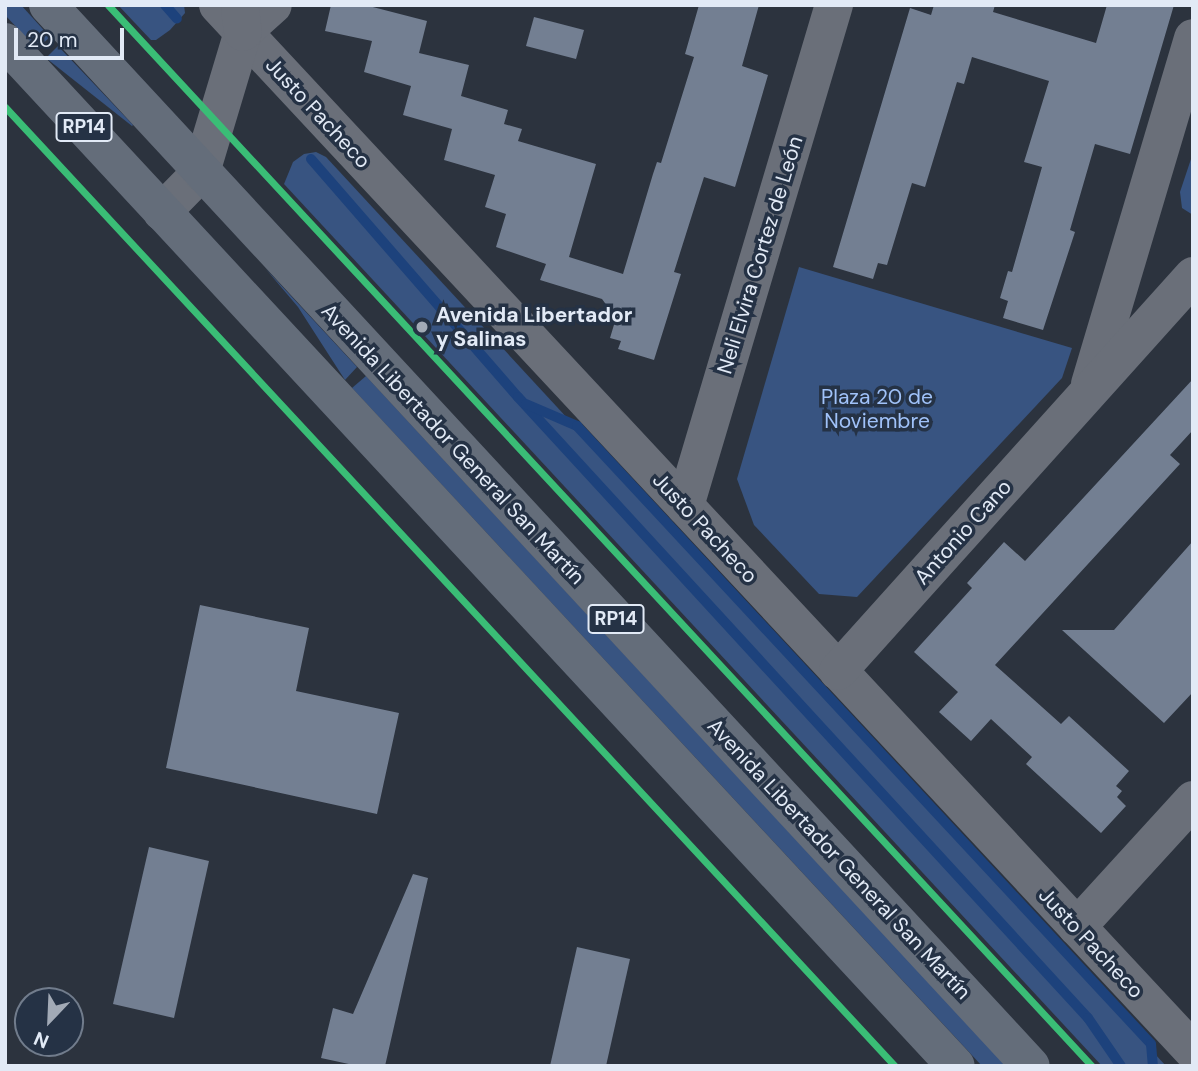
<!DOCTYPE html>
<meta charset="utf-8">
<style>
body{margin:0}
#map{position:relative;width:1198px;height:1071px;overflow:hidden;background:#2c333e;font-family:"DM Sans",sans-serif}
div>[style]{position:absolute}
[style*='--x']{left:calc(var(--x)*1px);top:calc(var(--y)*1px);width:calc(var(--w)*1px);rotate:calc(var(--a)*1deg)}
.green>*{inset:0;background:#385481}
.stream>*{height:10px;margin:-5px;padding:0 5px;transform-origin:5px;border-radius:5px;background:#1d427c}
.building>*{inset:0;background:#737f92}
.minor>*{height:38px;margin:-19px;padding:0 19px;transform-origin:19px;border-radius:19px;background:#6a6f79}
.major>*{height:38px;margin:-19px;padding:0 19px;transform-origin:19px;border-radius:19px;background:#646d7a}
.cycleway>*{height:7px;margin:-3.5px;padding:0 3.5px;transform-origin:3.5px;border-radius:3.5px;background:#3abd76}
.dots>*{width:19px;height:19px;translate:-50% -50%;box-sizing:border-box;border:4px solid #253245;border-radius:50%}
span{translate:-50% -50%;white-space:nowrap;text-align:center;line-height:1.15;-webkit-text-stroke:7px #253245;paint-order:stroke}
.shield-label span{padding:2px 5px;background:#253245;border:2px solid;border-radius:5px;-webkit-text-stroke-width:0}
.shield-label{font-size:19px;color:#e2eaf6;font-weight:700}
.street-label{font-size:21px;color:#e2eaf6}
.poi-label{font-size:21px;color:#e2eaf6;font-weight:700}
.left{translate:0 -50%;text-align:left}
.park-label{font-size:21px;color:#a0c2f9}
.frame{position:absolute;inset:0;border:7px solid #e2eaf6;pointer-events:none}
.north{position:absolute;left:14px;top:987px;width:70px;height:70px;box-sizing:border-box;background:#253245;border:2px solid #717c8c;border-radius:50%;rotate:203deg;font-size:19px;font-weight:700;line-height:28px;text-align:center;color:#e2eaf6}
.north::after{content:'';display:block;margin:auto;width:24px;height:32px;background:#a2aab6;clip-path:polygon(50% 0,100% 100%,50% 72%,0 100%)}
.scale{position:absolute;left:14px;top:28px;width:110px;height:32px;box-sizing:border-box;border:4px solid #e2eaf6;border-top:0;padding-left:9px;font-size:21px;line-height:24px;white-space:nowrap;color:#e2eaf6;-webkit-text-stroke:5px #253245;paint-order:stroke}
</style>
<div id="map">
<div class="green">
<i style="clip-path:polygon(5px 5px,21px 5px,50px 37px,37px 49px,5px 15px)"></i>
<i style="clip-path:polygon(118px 5px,184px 5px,185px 13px,170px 30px,156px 40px,151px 40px)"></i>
<i style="clip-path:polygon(58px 46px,133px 125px,132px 126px,46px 58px)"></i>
<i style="clip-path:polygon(316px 152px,326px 157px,1166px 1066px,1102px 1066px,284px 184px,293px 162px,304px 154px)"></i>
<i style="clip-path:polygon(1193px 153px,1193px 215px,1182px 208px,1180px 192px)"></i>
<i style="clip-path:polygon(799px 267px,1072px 348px,1062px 378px,857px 597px,819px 594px,754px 525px,737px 479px)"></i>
<i style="clip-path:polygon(265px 268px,357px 367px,345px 380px,298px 307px)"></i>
<i style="clip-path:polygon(366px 376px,1006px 1066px,982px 1066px,391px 430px,352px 388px)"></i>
</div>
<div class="stream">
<i style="--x:165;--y:5;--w:18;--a:49"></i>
<i style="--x:311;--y:159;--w:315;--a:49"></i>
<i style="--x:518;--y:397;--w:843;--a:47.45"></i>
<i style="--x:1088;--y:1018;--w:58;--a:55.5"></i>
<i style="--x:526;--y:404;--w:56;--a:23.3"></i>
<i style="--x:577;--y:426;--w:843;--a:47.11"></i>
<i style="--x:1151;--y:1044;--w:22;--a:85"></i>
</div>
<div class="building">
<i style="clip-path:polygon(331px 5px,365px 5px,427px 21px,419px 53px,469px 65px,461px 96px,508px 110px,504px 124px,522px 129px,518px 141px,596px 164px,569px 257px,623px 274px,653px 174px,657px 162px,661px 163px,694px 57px,685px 54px,699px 5px,759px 5px,742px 66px,768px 75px,749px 140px,735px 187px,704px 177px,674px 272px,681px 274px,654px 360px,618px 349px,621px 341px,610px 338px,616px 318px,602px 299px,540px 280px,546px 264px,496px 247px,506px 214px,485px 207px,495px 175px,444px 160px,452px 129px,403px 115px,411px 86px,364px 72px,372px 41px,325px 31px)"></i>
<i style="clip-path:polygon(934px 5px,995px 5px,993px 12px,1096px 43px,1107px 5px,1174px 5px,1130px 154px,1095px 144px,1070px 230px,1075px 232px,1043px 330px,1003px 318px,1008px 301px,1000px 298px,1008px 271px,1012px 272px,1042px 167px,1024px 162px,1049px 81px,972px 57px,964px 84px,957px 82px,925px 187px,912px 183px,887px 265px,878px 263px,873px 279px,833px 267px,910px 8px,931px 15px)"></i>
<i style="clip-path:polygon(534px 17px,584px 30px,576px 59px,526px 46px)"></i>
<i style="clip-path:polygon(1193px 379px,1193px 430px,1170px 455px,1180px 464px,995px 665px,1061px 724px,1069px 716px,1129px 771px,1116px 786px,1122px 791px,1117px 797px,1126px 806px,1101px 833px,1026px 764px,1032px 757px,991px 719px,971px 741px,939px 712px,958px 692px,914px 652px,972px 588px,967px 583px,1004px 542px,1025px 561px)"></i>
<i style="clip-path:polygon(1193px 541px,1193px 692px,1164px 723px,1062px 630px,1114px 630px)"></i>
<i style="clip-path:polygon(200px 605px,309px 628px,296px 691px,399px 713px,377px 814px,166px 768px)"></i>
<i style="clip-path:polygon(149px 847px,209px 861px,174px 1018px,113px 1004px)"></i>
<i style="clip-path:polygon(413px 874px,428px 878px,385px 1066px,358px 1066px,321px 1058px,333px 1008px,353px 1014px)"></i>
<i style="clip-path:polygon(577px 947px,630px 959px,606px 1066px,550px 1066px)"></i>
</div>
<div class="minor">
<i style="--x:218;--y:5;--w:1429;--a:47.01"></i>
<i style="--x:243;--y:32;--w:40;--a:-42"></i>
<i style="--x:162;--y:212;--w:56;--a:-45.7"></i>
<i style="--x:201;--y:172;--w:146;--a:-73.3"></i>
<i style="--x:243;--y:32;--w:21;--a:-98"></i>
<i style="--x:1090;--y:384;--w:361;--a:-73.4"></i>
<i style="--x:685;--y:506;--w:523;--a:-73.44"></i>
<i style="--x:838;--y:671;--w:531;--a:-48.05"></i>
<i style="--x:1077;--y:927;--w:172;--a:-47.6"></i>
</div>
<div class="major">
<i style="--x:48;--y:5;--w:1446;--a:47.19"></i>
<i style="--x:5;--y:42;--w:1397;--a:47.12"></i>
</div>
<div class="cycleway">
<i style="--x:108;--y:5;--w:1447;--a:47.16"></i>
<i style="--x:5;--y:107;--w:1308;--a:47.14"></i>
</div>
<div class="dots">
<i style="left:422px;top:327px;background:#a2aab6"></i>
</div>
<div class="shield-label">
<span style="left:84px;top:127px">RP14</span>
<span style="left:616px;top:619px">RP14</span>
</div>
<div class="street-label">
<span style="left:318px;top:113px;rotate:47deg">Justo Pacheco</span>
<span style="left:760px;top:255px;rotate:-73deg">Neli Elvira Cortez de León</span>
<span style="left:453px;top:444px;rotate:47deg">Avenida Libertador General San Martín</span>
<span style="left:705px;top:528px;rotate:47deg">Justo Pacheco</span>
<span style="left:963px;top:532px;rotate:-48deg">Antonio Cano</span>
<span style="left:839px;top:859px;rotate:47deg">Avenida Libertador General San Martín</span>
<span style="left:1091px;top:943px;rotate:47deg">Justo Pacheco</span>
</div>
<div class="poi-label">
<span class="left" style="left:436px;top:327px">Avenida Libertador<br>y Salinas</span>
</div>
<div class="park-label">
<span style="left:877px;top:409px">Plaza 20 de<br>Noviembre</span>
</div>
<div class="frame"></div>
<div class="north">N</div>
<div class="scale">20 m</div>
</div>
